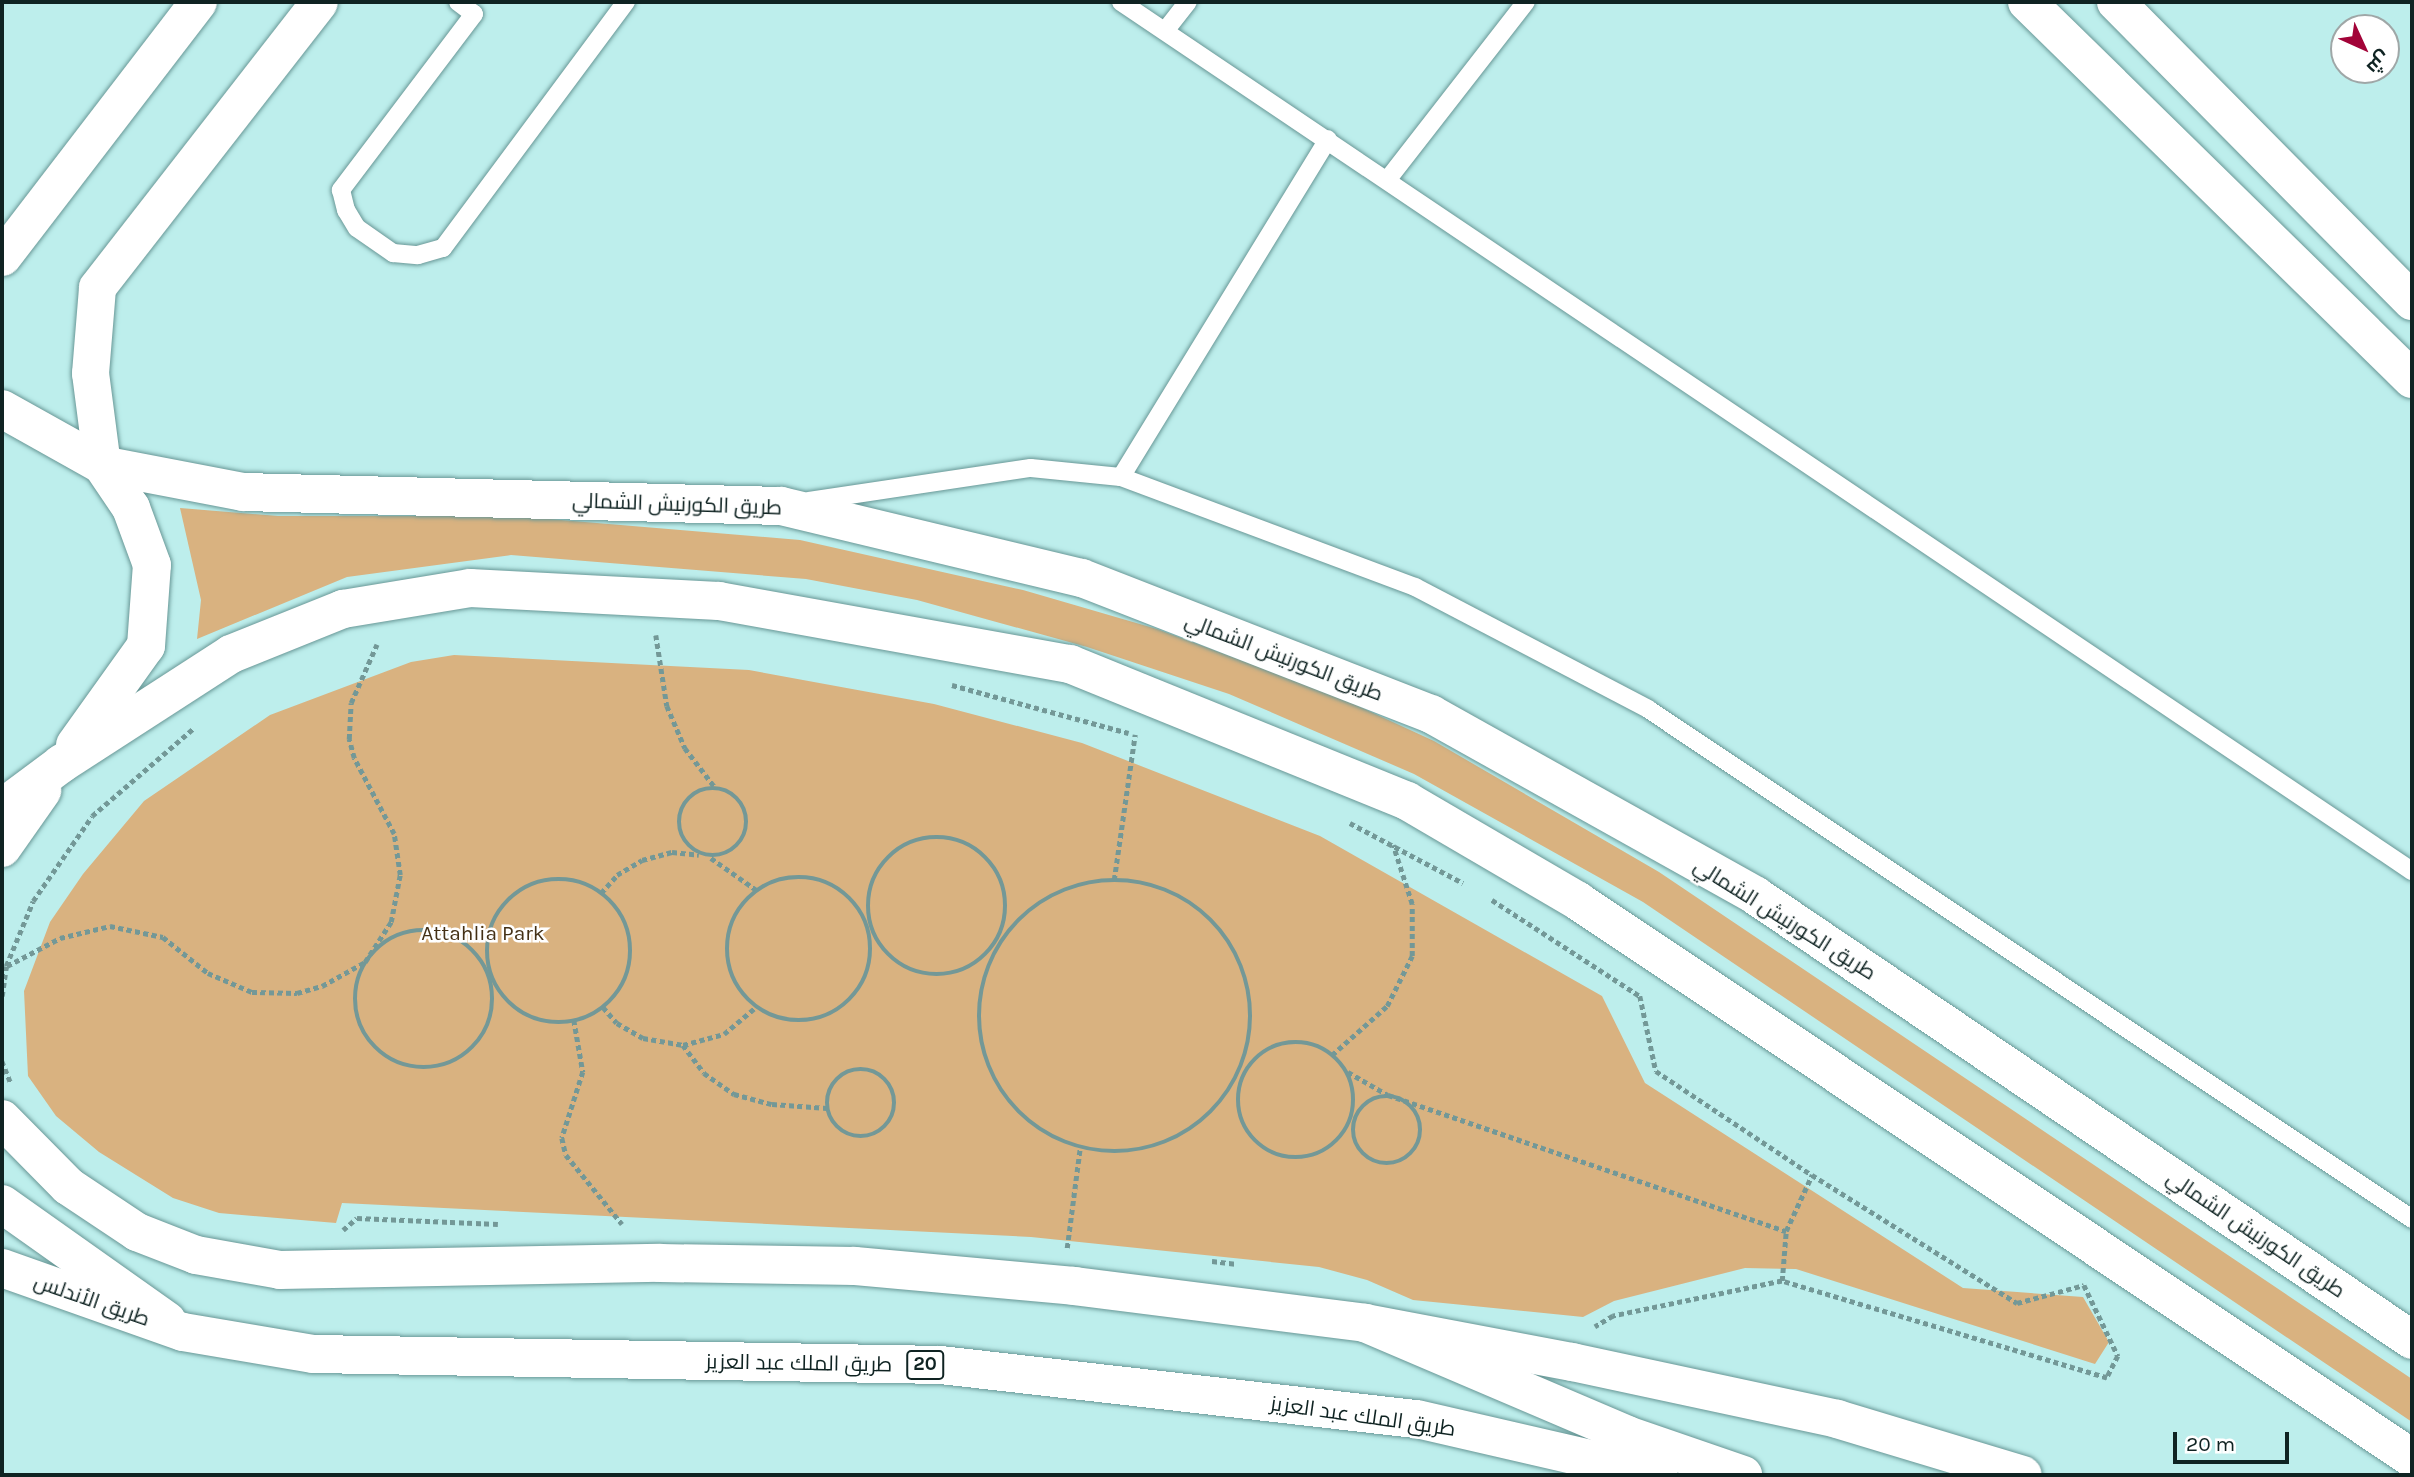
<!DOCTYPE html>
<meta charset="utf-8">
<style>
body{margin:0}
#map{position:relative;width:2414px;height:1477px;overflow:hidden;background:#bdeeec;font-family:Karla,Cairo,sans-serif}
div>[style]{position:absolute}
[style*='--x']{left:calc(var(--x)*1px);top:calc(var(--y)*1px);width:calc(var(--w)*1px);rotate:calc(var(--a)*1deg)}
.green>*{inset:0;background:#d9b280}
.path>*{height:4.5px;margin-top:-2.25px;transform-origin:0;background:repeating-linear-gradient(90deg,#739897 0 5px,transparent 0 8.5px)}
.path>.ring{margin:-2.25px;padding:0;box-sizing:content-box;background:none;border:4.5px solid #739897;border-radius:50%}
.roads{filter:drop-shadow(0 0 2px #689796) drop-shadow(0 0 2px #689796)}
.lane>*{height:18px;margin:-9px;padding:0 9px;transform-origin:9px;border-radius:9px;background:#fff}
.street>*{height:37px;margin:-18.5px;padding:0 18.5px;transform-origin:18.5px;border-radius:18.5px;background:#fff}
.secondary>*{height:38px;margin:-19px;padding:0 19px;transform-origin:19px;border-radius:19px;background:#fff}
.primary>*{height:38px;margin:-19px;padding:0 19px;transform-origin:19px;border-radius:19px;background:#fff}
.highway>*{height:38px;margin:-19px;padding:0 19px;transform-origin:19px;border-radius:19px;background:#fff}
span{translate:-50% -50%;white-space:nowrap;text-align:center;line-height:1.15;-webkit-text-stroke:5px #fff;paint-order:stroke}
.shield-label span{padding:2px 5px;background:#fff;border:2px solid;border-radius:5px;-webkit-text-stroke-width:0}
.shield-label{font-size:19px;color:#0f2322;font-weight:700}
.street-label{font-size:21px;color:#0f2322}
.park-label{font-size:21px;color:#443015}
.frame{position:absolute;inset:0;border:4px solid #0f2322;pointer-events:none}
.north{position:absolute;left:2330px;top:14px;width:70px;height:70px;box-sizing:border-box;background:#fff;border:2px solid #9fa7a7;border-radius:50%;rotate:135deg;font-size:19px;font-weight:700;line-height:28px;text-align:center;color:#0f2322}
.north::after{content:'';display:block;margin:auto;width:24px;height:32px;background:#a20338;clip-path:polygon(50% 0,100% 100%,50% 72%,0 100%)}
.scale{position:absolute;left:2173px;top:1432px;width:116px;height:32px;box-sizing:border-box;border:4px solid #0f2322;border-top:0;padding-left:9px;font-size:21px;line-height:24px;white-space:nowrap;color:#0f2322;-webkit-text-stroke:5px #fff;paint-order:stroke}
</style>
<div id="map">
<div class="green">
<i style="clip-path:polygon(180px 508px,278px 516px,513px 516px,800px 540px,1023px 590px,1157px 629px,1332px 694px,1434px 741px,1659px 872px,2412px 1379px,2412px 1422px,1643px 902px,1414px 774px,1229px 694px,1087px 647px,917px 600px,806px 579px,511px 555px,347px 577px,197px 639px,201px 600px)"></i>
<i style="clip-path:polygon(454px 655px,749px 670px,934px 704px,1082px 743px,1320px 836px,1602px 996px,1645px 1083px,1963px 1288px,2083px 1297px,2109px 1342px,2095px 1364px,1796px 1269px,1745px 1268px,1614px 1301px,1583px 1317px,1413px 1300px,1367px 1280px,1319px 1267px,1031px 1237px,342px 1203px,336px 1223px,219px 1213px,173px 1198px,99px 1152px,56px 1116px,28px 1076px,24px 991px,50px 922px,83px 874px,144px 801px,270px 715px,411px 662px)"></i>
</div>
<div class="path">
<i style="--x:656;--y:635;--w:72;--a:81.2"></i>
<i style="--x:667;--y:706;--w:46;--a:66.8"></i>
<i style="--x:685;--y:748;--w:48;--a:52.7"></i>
<i style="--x:952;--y:685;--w:183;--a:15.2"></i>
<i class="ring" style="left:679px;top:788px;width:63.5px;height:63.5px"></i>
<i style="--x:1350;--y:823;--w:128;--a:28"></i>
<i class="ring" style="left:868px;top:837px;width:133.5px;height:133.5px"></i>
<i style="--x:711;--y:858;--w:57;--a:35.1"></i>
<i class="ring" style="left:727px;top:877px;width:139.5px;height:139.5px"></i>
<i class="ring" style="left:487px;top:879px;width:139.5px;height:139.5px"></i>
<i class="ring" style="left:979px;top:880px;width:267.5px;height:267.5px"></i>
<i style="--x:1114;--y:880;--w:147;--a:-81.8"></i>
<i style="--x:601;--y:893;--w:24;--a:-48"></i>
<i style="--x:617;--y:875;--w:29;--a:-31"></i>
<i style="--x:642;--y:860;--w:31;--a:-15"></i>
<i style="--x:672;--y:852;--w:27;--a:6"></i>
<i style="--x:1492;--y:900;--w:176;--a:33"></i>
<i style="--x:1640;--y:996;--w:77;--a:78"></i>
<i style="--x:1656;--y:1071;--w:187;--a:33.7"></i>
<i style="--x:1812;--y:1175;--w:242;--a:32"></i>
<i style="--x:2017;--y:1303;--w:69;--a:-15"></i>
<i style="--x:2084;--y:1285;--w:79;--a:64.4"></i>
<i style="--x:2118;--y:1356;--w:25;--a:117"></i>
<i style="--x:2107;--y:1378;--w:339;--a:-163.4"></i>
<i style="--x:1782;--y:1281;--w:173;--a:168.3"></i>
<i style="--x:1613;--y:1316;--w:21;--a:149"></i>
<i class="ring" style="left:355px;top:930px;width:133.5px;height:133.5px"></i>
<i style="--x:7;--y:966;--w:60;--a:-27.8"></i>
<i style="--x:60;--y:938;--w:51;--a:-13.5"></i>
<i style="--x:110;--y:926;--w:54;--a:11.7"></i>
<i style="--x:163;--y:937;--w:58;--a:38.7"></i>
<i style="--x:208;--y:973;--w:48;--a:23.4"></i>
<i style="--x:252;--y:992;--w:45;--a:1.3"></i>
<i style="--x:297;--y:993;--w:26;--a:-16"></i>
<i style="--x:322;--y:986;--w:49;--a:-29.2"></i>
<i style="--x:365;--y:962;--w:48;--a:-57"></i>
<i style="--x:391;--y:922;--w:48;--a:-79.2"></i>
<i style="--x:400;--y:875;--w:41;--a:-98.3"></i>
<i style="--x:394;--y:834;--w:86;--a:-117.8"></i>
<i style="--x:354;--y:758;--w:20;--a:-105"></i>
<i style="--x:349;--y:739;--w:36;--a:-87"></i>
<i style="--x:351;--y:703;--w:64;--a:-66.2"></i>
<i style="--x:2;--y:996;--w:30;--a:-82"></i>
<i style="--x:6;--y:966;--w:70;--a:-67.4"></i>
<i style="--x:33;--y:901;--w:103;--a:-55.2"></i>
<i style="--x:92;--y:816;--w:135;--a:-40.8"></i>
<i style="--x:603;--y:1007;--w:21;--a:49"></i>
<i style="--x:617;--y:1023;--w:30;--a:30"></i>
<i style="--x:643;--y:1038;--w:41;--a:9.9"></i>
<i style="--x:683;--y:1045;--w:42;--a:-15"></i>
<i style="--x:724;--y:1034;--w:42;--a:-40.2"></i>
<i style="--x:574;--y:1020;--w:53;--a:80.2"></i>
<i style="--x:583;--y:1072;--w:69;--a:107.7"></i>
<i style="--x:562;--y:1138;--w:17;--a:77"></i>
<i style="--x:566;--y:1155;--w:89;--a:50.9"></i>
<i class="ring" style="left:1238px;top:1042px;width:111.5px;height:111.5px"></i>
<i style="--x:683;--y:1045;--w:35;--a:53"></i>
<i style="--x:704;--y:1073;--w:37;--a:35"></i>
<i style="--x:734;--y:1094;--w:39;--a:15"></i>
<i style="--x:772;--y:1104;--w:55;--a:4.2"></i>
<i style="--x:1332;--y:1055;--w:74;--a:-41.7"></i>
<i style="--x:1387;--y:1006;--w:56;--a:-63.4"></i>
<i style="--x:1412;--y:956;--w:52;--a:-90"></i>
<i style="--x:1412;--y:904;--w:62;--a:-107.9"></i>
<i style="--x:2;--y:1061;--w:24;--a:68"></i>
<i class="ring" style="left:827px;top:1069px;width:63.5px;height:63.5px"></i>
<i style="--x:1348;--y:1072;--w:46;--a:29.9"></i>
<i style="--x:1388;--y:1095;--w:421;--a:18.9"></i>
<i class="ring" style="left:1353px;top:1096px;width:63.5px;height:63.5px"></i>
<i style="--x:343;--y:1230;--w:18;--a:-41"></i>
<i style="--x:357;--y:1218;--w:141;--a:2.4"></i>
<i style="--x:1067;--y:1248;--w:101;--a:-82.6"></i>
<i style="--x:1212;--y:1261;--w:23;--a:7"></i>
<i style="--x:1782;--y:1281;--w:50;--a:-85.4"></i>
<i style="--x:1786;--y:1231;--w:62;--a:-65.1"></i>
</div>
<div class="roads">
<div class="lane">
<i style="--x:458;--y:2;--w:20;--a:37"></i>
<i style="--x:474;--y:14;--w:221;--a:127.1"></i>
<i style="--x:341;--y:190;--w:21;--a:76"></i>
<i style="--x:346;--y:210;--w:21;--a:59"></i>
<i style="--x:357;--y:228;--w:44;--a:34.8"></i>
<i style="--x:393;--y:253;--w:25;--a:5"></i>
<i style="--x:418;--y:255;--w:26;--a:-16"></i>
<i style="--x:443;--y:248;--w:307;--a:-53.4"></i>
<i style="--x:1121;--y:2;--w:1556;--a:33.95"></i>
<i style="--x:1165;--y:31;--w:37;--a:-52"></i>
<i style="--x:1388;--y:179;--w:224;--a:-52.1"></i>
<i style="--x:1121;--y:477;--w:396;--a:-58.5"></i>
<i style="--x:809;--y:501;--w:224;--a:-8.5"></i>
<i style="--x:1031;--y:468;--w:90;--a:5.7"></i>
<i style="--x:1121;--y:477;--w:314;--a:20.5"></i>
<i style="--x:1415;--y:587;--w:263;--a:27.6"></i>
<i style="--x:1648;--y:709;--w:919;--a:33.72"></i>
</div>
<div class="street">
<i style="--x:2;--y:257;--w:322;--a:-52.5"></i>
<i style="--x:102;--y:465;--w:93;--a:-97.4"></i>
<i style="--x:90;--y:373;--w:86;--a:-85.3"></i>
<i style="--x:97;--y:287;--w:361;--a:-52.1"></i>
</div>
<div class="secondary">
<i style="--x:2027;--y:2;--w:539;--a:44.4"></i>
<i style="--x:2116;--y:2;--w:421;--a:45.3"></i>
<i style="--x:2;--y:409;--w:115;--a:29.2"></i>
<i style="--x:102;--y:465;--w:144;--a:10.8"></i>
<i style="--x:243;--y:492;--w:538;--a:1.49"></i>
<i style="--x:781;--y:506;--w:309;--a:13.5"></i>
<i style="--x:1082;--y:578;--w:375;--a:21.3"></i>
<i style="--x:1431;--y:714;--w:372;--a:29.2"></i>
<i style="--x:1756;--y:896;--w:792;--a:34.09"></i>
<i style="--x:75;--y:745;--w:122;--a:-54.4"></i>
<i style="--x:146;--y:646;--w:81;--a:-85.8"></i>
<i style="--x:152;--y:565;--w:61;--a:-110.2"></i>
<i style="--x:131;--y:508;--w:52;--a:-124"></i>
<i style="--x:2;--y:808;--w:74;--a:-36.7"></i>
<i style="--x:61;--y:764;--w:202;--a:-32.9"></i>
<i style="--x:231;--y:654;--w:121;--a:-21.9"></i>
<i style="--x:343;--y:609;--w:129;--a:-9.4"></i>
<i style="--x:470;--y:588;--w:249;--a:3"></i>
<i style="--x:719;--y:601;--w:357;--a:10.2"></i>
<i style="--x:1070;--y:664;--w:364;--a:22.1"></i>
<i style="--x:1407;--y:801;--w:198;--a:30.3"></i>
<i style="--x:1578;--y:901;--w:1003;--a:33.74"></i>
<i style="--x:2;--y:848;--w:70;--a:-54.9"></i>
<i style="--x:2;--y:1204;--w:202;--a:35.3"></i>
</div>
<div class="primary">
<i style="--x:2;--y:1119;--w:94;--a:45.4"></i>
<i style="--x:68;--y:1186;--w:83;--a:33.7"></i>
<i style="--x:137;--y:1232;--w:63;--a:21.3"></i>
<i style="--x:196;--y:1255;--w:85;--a:10.1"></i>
<i style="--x:280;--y:1270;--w:380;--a:-1.1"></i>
<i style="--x:660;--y:1263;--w:195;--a:0.9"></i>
<i style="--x:855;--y:1266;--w:220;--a:5.2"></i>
<i style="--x:1074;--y:1286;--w:293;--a:7.2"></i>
<i style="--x:1365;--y:1323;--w:211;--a:10.7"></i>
<i style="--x:1572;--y:1362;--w:271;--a:12.1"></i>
<i style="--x:1837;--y:1419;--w:194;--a:16.8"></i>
<i style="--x:2;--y:1268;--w:192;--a:19.5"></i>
<i style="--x:183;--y:1332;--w:132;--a:9.6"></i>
<i style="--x:313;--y:1354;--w:628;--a:1"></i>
<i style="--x:941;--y:1365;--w:479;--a:6.5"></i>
<i style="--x:1417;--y:1419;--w:248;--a:13"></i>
</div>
<div class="highway">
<i style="--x:1365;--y:1323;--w:285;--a:23.1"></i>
<i style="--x:1627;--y:1435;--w:123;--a:19"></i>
</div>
</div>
<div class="shield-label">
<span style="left:925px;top:1365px">20</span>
</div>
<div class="street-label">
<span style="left:677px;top:504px;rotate:2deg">طريق الكورنيش الشمالي</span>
<span style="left:1284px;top:657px;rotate:21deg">طريق الكورنيش الشمالي</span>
<span style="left:1785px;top:919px;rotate:32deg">طريق الكورنيش الشمالي</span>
<span style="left:2256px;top:1234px;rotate:34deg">طريق الكورنيش الشمالي</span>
<span style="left:92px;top:1300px;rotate:19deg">طريق الأندلس</span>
<span style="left:799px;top:1363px;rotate:1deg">طريق الملك عبد العزيز</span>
<span style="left:1363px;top:1416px;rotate:8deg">طريق الملك عبد العزيز</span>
</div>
<div class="park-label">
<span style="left:483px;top:933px">Attahlia Park</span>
</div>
<div class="frame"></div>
<div class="north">ش</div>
<div class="scale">20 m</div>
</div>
